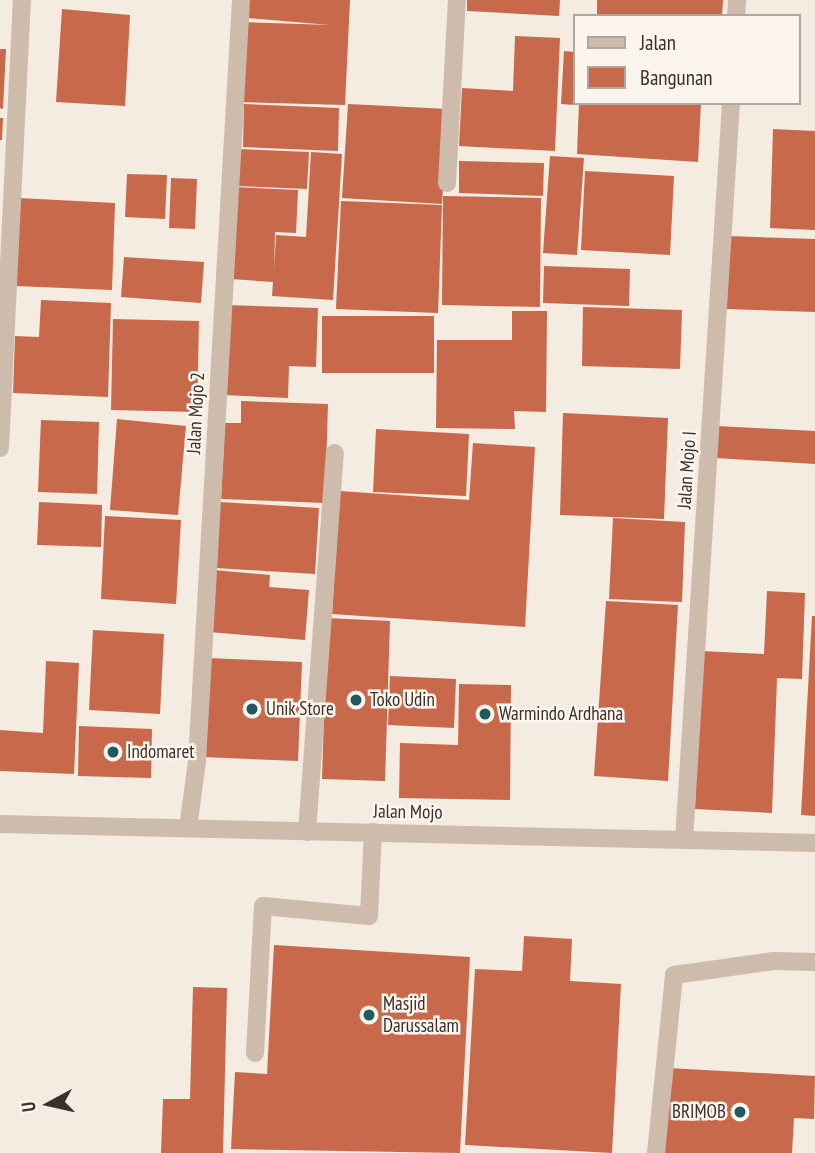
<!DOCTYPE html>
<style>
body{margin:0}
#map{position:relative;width:815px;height:1153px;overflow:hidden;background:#f4ebe1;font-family:"PT Sans Narrow",sans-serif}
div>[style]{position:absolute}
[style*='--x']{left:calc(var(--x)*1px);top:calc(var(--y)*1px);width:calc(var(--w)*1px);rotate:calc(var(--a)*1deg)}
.building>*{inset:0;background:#c8694b}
.service>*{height:18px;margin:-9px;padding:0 9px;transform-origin:9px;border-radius:9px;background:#cdbbac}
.minor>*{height:18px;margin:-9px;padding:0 9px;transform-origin:9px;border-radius:9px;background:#cdbbac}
.tertiary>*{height:18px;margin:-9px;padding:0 9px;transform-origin:9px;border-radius:9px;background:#cdbbac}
.dots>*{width:19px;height:19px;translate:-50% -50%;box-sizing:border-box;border:4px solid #fbf5ee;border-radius:50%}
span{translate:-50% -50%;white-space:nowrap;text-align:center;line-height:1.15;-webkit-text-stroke:5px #fbf5ee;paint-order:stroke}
.street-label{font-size:19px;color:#3b302b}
.poi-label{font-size:19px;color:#3b302b}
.left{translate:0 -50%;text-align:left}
.right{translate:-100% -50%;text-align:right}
.legend{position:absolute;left:573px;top:14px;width:228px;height:91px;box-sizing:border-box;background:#fbf5ee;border:2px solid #aea6a0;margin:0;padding:9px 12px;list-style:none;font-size:21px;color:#3b302b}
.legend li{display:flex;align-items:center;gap:14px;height:35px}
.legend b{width:35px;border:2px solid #aea6a0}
.north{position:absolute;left:14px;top:1069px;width:70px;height:70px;-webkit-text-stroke:5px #fbf5ee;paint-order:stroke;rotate:262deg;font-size:19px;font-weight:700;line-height:28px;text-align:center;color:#3b302b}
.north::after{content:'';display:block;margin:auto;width:24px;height:32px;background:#3b302b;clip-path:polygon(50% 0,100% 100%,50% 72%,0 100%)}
</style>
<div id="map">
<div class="building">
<i style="clip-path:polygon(249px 0,350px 0,345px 105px,241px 102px,243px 22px,330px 25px,248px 18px)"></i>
<i style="clip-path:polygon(467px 0,560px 0,559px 16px,467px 11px)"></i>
<i style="clip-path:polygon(597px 0,723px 0,722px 16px,597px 16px)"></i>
<i style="clip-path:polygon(62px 9px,130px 15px,125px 106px,56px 102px)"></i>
<i style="clip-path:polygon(515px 36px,560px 38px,555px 151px,459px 146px,462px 88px,513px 91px)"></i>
<i style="clip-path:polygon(0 49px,6px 49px,3px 109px,0 108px)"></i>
<i style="clip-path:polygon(564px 51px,575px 52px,575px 105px,561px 104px)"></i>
<i style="clip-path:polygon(579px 103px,701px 103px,698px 162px,577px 154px)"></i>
<i style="clip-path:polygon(244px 104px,339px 108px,338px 151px,243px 147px)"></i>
<i style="clip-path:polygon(348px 104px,448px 109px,442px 204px,342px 198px)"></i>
<i style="clip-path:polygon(0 118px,3px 118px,2px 140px,0 140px)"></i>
<i style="clip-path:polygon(773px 129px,815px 131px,815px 230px,770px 228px)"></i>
<i style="clip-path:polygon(237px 149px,309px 152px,307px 189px,236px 186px)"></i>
<i style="clip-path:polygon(311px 152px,342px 154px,333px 300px,272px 296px,273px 282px,231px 279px,235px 187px,298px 190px,296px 233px,275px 232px,274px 271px,276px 235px,306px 237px)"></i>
<i style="clip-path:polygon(550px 156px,584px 158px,577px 255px,543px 253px)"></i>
<i style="clip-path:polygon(459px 161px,544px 163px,543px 196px,459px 193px)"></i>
<i style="clip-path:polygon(585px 171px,674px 176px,670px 255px,581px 250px)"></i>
<i style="clip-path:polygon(127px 174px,167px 175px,165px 219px,125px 217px)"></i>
<i style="clip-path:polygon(171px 178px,197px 179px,195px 229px,169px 228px)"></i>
<i style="clip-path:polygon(443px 196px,541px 198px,540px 307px,442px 305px)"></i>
<i style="clip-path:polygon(19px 198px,115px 203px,112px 290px,16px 286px)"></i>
<i style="clip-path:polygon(341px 201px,442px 205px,438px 313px,336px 309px)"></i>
<i style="clip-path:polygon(727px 236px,815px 239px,815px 312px,725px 309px)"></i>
<i style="clip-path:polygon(124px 257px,204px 262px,201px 303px,121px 297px)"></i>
<i style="clip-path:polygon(544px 266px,630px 269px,629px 306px,543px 303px)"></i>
<i style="clip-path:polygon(41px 300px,111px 303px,108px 397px,13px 393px,15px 336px,39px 337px)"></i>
<i style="clip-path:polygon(227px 305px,318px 308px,316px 367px,289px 366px,288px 398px,224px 395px)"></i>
<i style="clip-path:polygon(583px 307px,682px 310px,680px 369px,582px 366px)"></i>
<i style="clip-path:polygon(512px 311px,547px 311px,546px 412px,514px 411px,515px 429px,436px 428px,437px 340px,512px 340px)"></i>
<i style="clip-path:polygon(322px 316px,434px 316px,434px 373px,322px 373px)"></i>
<i style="clip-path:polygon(113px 319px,199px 321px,197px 412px,111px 410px)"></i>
<i style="clip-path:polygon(241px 401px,328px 404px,325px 503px,221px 499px,225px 423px,241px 423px)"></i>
<i style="clip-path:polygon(563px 413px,668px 418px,664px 519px,560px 515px)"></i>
<i style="clip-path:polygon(117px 419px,186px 426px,178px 515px,110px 510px)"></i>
<i style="clip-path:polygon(41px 420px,99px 422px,97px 494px,38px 492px)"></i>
<i style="clip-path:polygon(717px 426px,815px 431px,815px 464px,715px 458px)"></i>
<i style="clip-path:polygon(376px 429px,469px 434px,466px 496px,373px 492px)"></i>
<i style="clip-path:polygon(473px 443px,535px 447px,525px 627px,332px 614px,340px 491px,469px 500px)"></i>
<i style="clip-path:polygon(39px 502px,102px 505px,101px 547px,37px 545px)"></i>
<i style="clip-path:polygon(220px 502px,319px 508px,315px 574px,216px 568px)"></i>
<i style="clip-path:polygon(105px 516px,181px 520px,176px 604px,101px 599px)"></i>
<i style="clip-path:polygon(613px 518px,685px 522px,682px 602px,609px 599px)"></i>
<i style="clip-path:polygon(213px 570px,270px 575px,269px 587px,309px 590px,305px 640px,209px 632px)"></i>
<i style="clip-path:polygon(767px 591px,805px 593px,802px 679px,777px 678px,772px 813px,695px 809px,701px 651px,764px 654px)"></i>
<i style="clip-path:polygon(606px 601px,678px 605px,668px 781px,594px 776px)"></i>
<i style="clip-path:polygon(812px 616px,815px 616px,815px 816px,801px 815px)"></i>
<i style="clip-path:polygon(327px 618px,390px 621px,385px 781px,322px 779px)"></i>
<i style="clip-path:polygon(93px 630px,164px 634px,160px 714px,89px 710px)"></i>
<i style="clip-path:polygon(207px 658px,302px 662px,298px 761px,203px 757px)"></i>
<i style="clip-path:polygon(46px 661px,79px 663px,74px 774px,0 771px,0 730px,43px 733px)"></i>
<i style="clip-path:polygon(390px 676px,456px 679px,454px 728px,388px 725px)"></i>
<i style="clip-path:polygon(459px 684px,511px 685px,510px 800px,399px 798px,400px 743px,458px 745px)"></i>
<i style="clip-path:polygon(79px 726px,152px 729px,151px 778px,78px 776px)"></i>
<i style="clip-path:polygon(524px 936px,572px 939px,570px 981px,621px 984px,612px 1153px,465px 1145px,475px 969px,522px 971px)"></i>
<i style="clip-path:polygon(274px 945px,470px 957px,460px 1153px,231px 1149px,235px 1072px,267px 1074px)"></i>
<i style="clip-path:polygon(193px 987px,227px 988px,223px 1153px,161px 1153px,163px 1099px,190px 1099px)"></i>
<i style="clip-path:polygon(668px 1068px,815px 1076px,814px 1119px,794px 1118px,792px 1153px,664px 1153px)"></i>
</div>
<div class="service">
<i style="--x:255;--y:1053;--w:147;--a:-86.9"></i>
<i style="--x:263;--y:906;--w:106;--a:5.4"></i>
<i style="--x:369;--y:916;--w:84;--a:-87.3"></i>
<i style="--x:656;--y:1153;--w:179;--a:-84.2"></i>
<i style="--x:674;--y:975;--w:101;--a:-8"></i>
<i style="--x:774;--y:961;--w:41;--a:1.4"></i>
</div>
<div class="minor">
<i style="--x:736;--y:16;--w:16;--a:-86"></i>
<i style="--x:447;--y:183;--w:183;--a:-86.9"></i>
<i style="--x:0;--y:448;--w:449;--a:-87.2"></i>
<i style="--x:188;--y:828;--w:68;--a:-82.3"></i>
<i style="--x:197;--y:761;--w:762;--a:-86.69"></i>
<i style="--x:307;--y:832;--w:380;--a:-85.8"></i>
<i style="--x:684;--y:840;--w:738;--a:-86.35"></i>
</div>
<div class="tertiary">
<i style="--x:0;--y:824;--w:815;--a:1.34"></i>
</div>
<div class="dots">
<i style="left:356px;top:700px;background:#1f5a5e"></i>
<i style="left:252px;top:709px;background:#1f5a5e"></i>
<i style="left:485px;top:714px;background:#1f5a5e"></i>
<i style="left:113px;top:752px;background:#1f5a5e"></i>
<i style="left:369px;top:1015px;background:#1f5a5e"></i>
<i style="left:740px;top:1112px;background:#1f5a5e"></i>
</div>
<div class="street-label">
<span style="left:196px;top:413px;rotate:-87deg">Jalan Mojo 2</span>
<span style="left:687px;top:470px;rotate:-86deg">Jalan Mojo I</span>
<span style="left:408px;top:812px;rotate:1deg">Jalan Mojo</span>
</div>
<div class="poi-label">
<span class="left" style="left:370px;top:700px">Toko Udin</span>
<span class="left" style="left:266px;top:709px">Unik Store</span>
<span class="left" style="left:499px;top:714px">Warmindo Ardhana</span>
<span class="left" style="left:127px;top:752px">Indomaret</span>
<span class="left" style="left:383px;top:1015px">Masjid<br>Darussalam</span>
<span class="right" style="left:726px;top:1112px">BRIMOB</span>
</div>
<ul class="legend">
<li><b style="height:9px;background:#cdbbac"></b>Jalan</li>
<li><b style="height:19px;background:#c8694b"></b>Bangunan</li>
</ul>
<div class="north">U</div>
</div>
